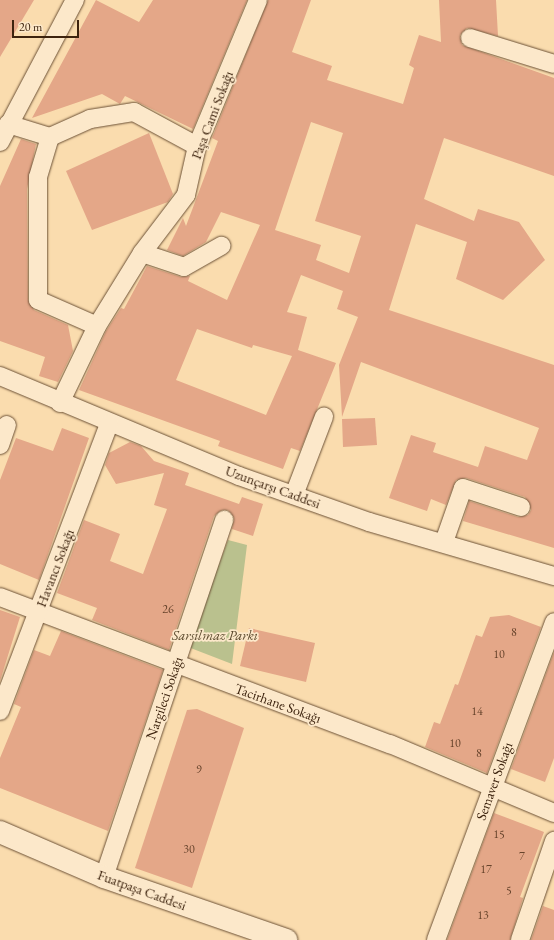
<!DOCTYPE html>
<meta charset="utf-8">
<style>
body{margin:0}
#map{position:relative;width:554px;height:940px;overflow:hidden;background:#fadcae;font-family:"EB Garamond",serif}
div>[style]{position:absolute}
[style*='--x']{left:calc(var(--x)*1px);top:calc(var(--y)*1px);width:calc(var(--w)*1px);rotate:calc(var(--a)*1deg)}
.green>*{inset:0;background:#bac18e}
.building>*{inset:0;background:#e4a788}
.roads{filter:drop-shadow(0 0 1px #6c5136) drop-shadow(0 0 1px #6c5136)}
.street>*{height:18px;margin:-9px;padding:0 9px;transform-origin:9px;border-radius:9px;background:#fce8ca}
.secondary>*{height:22px;margin:-11px;padding:0 11px;transform-origin:11px;border-radius:11px;background:#fce8ca}
span{translate:-50% -50%;white-space:nowrap;text-align:center;line-height:1.15;-webkit-text-stroke:3.5px #fce8ca;paint-order:stroke}
.number-label{font-size:12px;color:#67442c}
.number-label span{-webkit-text-stroke-width:0}
.street-label{font-size:14px;color:#3d230e}
.park-label{font-size:14px;color:#5c4a2e;font-style:italic}
.scale{position:absolute;left:12px;top:20px;width:67px;height:18px;box-sizing:border-box;border:2px solid #3d230e;border-top:0;padding-left:5px;font-size:12px;line-height:14px;white-space:nowrap;color:#3d230e;-webkit-text-stroke:3px #fce8ca;paint-order:stroke}
</style>
<div id="map">
<div class="green">
<i style="clip-path:polygon(228px 540px,247px 545px,232px 664px,188px 647px)"></i>
</div>
<div class="building">
<i style="clip-path:polygon(0 0,34px 0,0 57px)"></i>
<i style="clip-path:polygon(96px 0,139px 22px,153px 0,247px 0,193px 129px,125px 96px,120px 104px,102px 94px,32px 118px)"></i>
<i style="clip-path:polygon(evenodd,268px 0,311px 0,292px 52px,332px 66px,327px 80px,403px 104px,414px 68px,409px 65px,419px 35px,441px 42px,439px 0,496px 0,498px 36px,467px 28px,460px 35px,462px 45px,554px 78px,554px 176px,444px 138px,424px 199px,474px 221px,478px 209px,519px 222px,545px 260px,503px 300px,456px 279px,467px 242px,416px 224px,389px 310px,554px 365px,554px 548px,463px 521px,469px 501px,518px 517px,528px 515px,531px 510px,525px 497px,466px 478px,456px 480px,446px 505px,431px 499px,427px 511px,389px 498px,411px 435px,436px 443px,433px 452px,478px 467px,485px 446px,527px 460px,539px 428px,361px 362px,342px 417px,339px 365px,358px 317px,337px 309px,343px 291px,301px 275px,287px 312px,307px 317px,298px 350px,336px 363px,300px 451px,291px 448px,283px 469px,218px 446px,220px 441px,79px 390px,106px 331px,121px 308px,124px 309px,147px 266px,181px 277px,190px 276px,188px 281px,227px 300px,260px 225px,221px 212px,206px 242px,183px 256px,167px 250px,183px 218px,186px 226px,218px 141px,212px 138px,268px 0,311px 122px,343px 133px,315px 221px,361px 236px,349px 273px,316px 260px,321px 245px,275px 230px,311px 122px,268px 0,197px 329px,252px 348px,253px 345px,292px 356px,266px 415px,176px 380px,197px 329px)"></i>
<i style="clip-path:polygon(149px 133px,173px 194px,168px 202px,92px 230px,66px 171px)"></i>
<i style="clip-path:polygon(21px 139px,36px 144px,27px 189px,28px 300px,34px 310px,68px 325px,73px 351px,58px 382px,39px 376px,45px 357px,0 341px,0 186px)"></i>
<i style="clip-path:polygon(375px 418px,377px 445px,343px 447px,342px 419px)"></i>
<i style="clip-path:polygon(62px 428px,89px 438px,39px 580px,0 564px,0 480px,16px 438px,53px 451px)"></i>
<i style="clip-path:polygon(130px 442px,141px 446px,154px 461px,189px 473px,185px 485px,239px 504px,242px 497px,263px 504px,253px 536px,232px 529px,234px 518px,228px 510px,222px 510px,214px 516px,169px 650px,92px 620px,97px 608px,57px 593px,84px 520px,120px 534px,110px 561px,143px 574px,167px 509px,154px 505px,164px 473px,116px 484px,105px 465px,109px 453px)"></i>
<i style="clip-path:polygon(0 610px,20px 617px,0 681px)"></i>
<i style="clip-path:polygon(509px 615px,541px 627px,487px 773px,425px 747px,434px 722px,440px 724px,455px 684px,458px 685px,476px 635px,482px 637px,490px 617px)"></i>
<i style="clip-path:polygon(249px 628px,315px 643px,306px 682px,240px 666px)"></i>
<i style="clip-path:polygon(61px 631px,163px 670px,108px 831px,0 788px,0 758px,21px 707px,14px 704px,34px 650px,50px 656px)"></i>
<i style="clip-path:polygon(554px 652px,554px 758px,545px 782px,511px 769px)"></i>
<i style="clip-path:polygon(197px 709px,244px 728px,192px 888px,135px 868px,187px 710px)"></i>
<i style="clip-path:polygon(494px 813px,544px 832px,520px 897px,523px 898px,510px 940px,447px 940px)"></i>
<i style="clip-path:polygon(543px 906px,554px 910px,554px 940px,531px 940px)"></i>
</div>
<div class="roads">
<div class="street">
<i style="--x:470;--y:38;--w:88;--a:17.2"></i>
<i style="--x:8;--y:124;--w:44;--a:17.2"></i>
<i style="--x:50;--y:137;--w:44;--a:-24.2"></i>
<i style="--x:90;--y:119;--w:45;--a:-9"></i>
<i style="--x:134;--y:112;--w:72;--a:28.4"></i>
<i style="--x:50;--y:137;--w:42;--a:106.7"></i>
<i style="--x:38;--y:177;--w:123;--a:90"></i>
<i style="--x:38;--y:300;--w:64;--a:23.8"></i>
<i style="--x:0;--y:142;--w:161;--a:-62.2"></i>
<i style="--x:142;--y:253;--w:44;--a:18.4"></i>
<i style="--x:184;--y:267;--w:43;--a:-29.6"></i>
<i style="--x:0;--y:376;--w:259;--a:22.7"></i>
<i style="--x:239;--y:476;--w:138;--a:19.5"></i>
<i style="--x:369;--y:522;--w:193;--a:16.3"></i>
<i style="--x:60;--y:403;--w:85;--a:-64.3"></i>
<i style="--x:97;--y:326;--w:86;--a:-58.3"></i>
<i style="--x:142;--y:253;--w:73;--a:-52.8"></i>
<i style="--x:186;--y:195;--w:50;--a:-77.3"></i>
<i style="--x:197;--y:146;--w:158;--a:-67.3"></i>
<i style="--x:0;--y:445;--w:21;--a:-71"></i>
<i style="--x:294;--y:495;--w:84;--a:-69"></i>
<i style="--x:444;--y:542;--w:57;--a:-70.6"></i>
<i style="--x:463;--y:488;--w:61;--a:18.1"></i>
<i style="--x:0;--y:597;--w:417;--a:20.7"></i>
<i style="--x:390;--y:744;--w:178;--a:22.8"></i>
<i style="--x:0;--y:711;--w:307;--a:-69.2"></i>
<i style="--x:104;--y:877;--w:377;--a:-71.4"></i>
<i style="--x:436;--y:940;--w:339;--a:-69.6"></i>
<i style="--x:520;--y:940;--w:105;--a:-71"></i>
</div>
<div class="secondary">
<i style="--x:0;--y:832;--w:113;--a:23.4"></i>
<i style="--x:104;--y:877;--w:193;--a:19.1"></i>
</div>
</div>
<div class="number-label">
<span style="left:168px;top:610px">26</span>
<span style="left:514px;top:633px">8</span>
<span style="left:499px;top:655px">10</span>
<span style="left:477px;top:712px">14</span>
<span style="left:455px;top:744px">10</span>
<span style="left:479px;top:754px">8</span>
<span style="left:199px;top:770px">9</span>
<span style="left:499px;top:835px">15</span>
<span style="left:189px;top:850px">30</span>
<span style="left:522px;top:857px">7</span>
<span style="left:486px;top:870px">17</span>
<span style="left:509px;top:891px">5</span>
<span style="left:483px;top:916px">13</span>
</div>
<div class="street-label">
<span style="left:212px;top:115px;rotate:-69deg">Paşa Cami Sokağı</span>
<span style="left:273px;top:487px;rotate:20deg">Uzunçarşı Caddesi</span>
<span style="left:55px;top:568px;rotate:-69deg">Havancı Sokağı</span>
<span style="left:164px;top:698px;rotate:-71deg">Nargileci Sokağı</span>
<span style="left:278px;top:703px;rotate:20deg">Tacirhane Sokağı</span>
<span style="left:494px;top:781px;rotate:-70deg">Semaver Sokağı</span>
<span style="left:142px;top:890px;rotate:20deg">Fuatpaşa Caddesi</span>
</div>
<div class="park-label">
<span style="left:215px;top:635px">Sarsılmaz Parkı</span>
</div>
<div class="scale">20 m</div>
</div>
